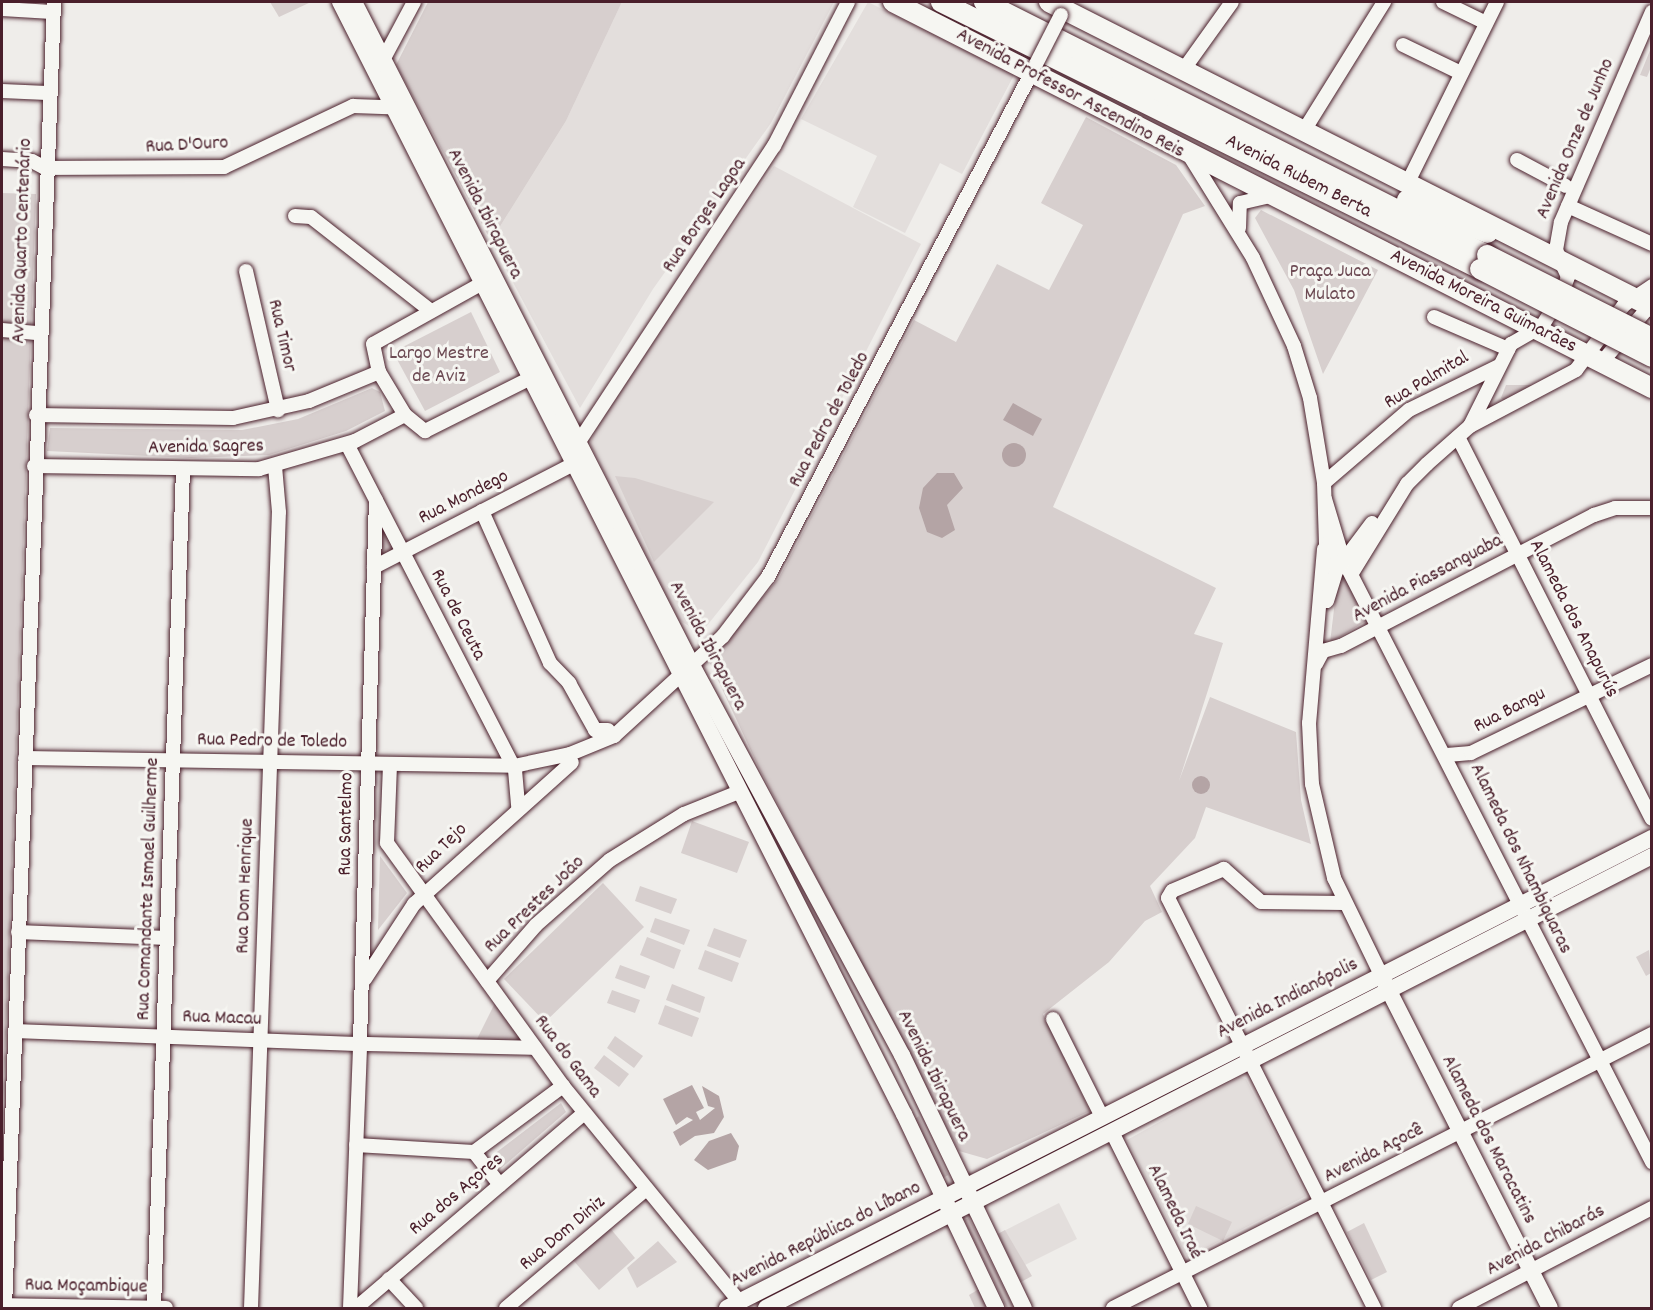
<!DOCTYPE html>
<meta charset="utf-8">
<style>
body{margin:0}
#map{position:relative;width:1653px;height:1310px;overflow:hidden;background:#efedea;font-family:Dekko,sans-serif}
div>[style]{position:absolute}
[style*='--x']{left:calc(var(--x)*1px);top:calc(var(--y)*1px);width:calc(var(--w)*1px);rotate:calc(var(--a)*1deg)}
.built>*{inset:0;background:#e3dedc}
.green>*{inset:0;background:#d7cfce}
.water>*{inset:0;background:#b4a4a5}
.round{border-radius:50%}
.roads{filter:drop-shadow(0 0 2px #4a1f2b) drop-shadow(0 0 2px #4a1f2b)}
.minor>*{height:14px;margin:-7px;padding:0 7px;transform-origin:7px;border-radius:7px;background:#f6f6f2}
.major>*{height:16px;margin:-8px;padding:0 8px;transform-origin:8px;border-radius:8px;background:#f6f6f2}
.highway>*{height:20px;margin:-10px;padding:0 10px;transform-origin:10px;border-radius:10px;background:#f6f6f2}
.bridges{filter:drop-shadow(0 0 2px #4a1f2b) drop-shadow(0 0 2px #4a1f2b)}
.minor-bridge>*{height:14px;margin:-7px;padding:0 7px;transform-origin:7px;border-radius:7px;background:#f6f6f2}
.highway-bridge>*{height:20px;margin:-10px;padding:0 10px;transform-origin:10px;border-radius:10px;background:#f6f6f2}
span{translate:-50% -50%;white-space:nowrap;text-align:center;line-height:1.15;-webkit-text-stroke:6px #f6f6f2;paint-order:stroke}
.street-label{font-size:20px;color:#4a1f2b}
.park-label{font-size:20px;color:#6d4b54}
.frame{position:absolute;inset:0;border:3px solid #4a1f2b;pointer-events:none}
</style>
<div id="map">
<div class="built">
<i style="clip-path:polygon(622px 2px,834px 2px,771px 123px,653px 289px,580px 408px,491px 241px,566px 121px)"></i>
<i style="clip-path:polygon(868px 2px,1014px 75px,962px 174px,940px 163px,905px 233px,853px 207px,877px 156px,801px 119px)"></i>
<i style="clip-path:polygon(774px 166px,921px 244px,758px 562px,701px 633px,679px 620px,590px 444px,599px 422px)"></i>
<i style="clip-path:polygon(1240px 1077px,1246px 1079px,1306px 1196px,1187px 1258px,1127px 1140px)"></i>
<i style="clip-path:polygon(1059px 1203px,1077px 1239px,1015px 1270px,998px 1234px)"></i>
</div>
<div class="green">
<i style="clip-path:polygon(270px 2px,311px 2px,279px 17px)"></i>
<i style="clip-path:polygon(428px 2px,622px 2px,566px 121px,491px 241px,396px 65px)"></i>
<i style="clip-path:polygon(1651px 48px,1651px 67px,1647px 77px,1640px 75px)"></i>
<i style="clip-path:polygon(1086px 117px,1176px 165px,1205px 206px,1183px 214px,1053px 507px,1216px 588px,1194px 634px,1223px 643px,1179px 781px,1210px 697px,1296px 732px,1301px 800px,1311px 844px,1206px 807px,1195px 838px,1150px 886px,1162px 912px,1145px 921px,1109px 962px,1043px 1014px,1090px 1111px,987px 1159px,959px 1151px,759px 768px,709px 661px,779px 578px,914px 320px,956px 342px,997px 264px,1049px 290px,1083px 225px,1041px 203px)"></i>
<i style="clip-path:polygon(2px 193px,36px 194px,2px 1143px)"></i>
<i style="clip-path:polygon(1261px 210px,1378px 270px,1323px 374px,1294px 290px,1255px 218px)"></i>
<i style="clip-path:polygon(471px 312px,500px 372px,425px 411px,393px 352px)"></i>
<i style="clip-path:polygon(1506px 385px,1541px 385px,1506px 402px,1501px 398px)"></i>
<i style="clip-path:polygon(372px 388px,380px 392px,385px 411px,346px 431px,269px 455px,191px 458px,47px 451px,50px 428px,242px 430px,298px 419px)"></i>
<i style="clip-path:polygon(615px 476px,635px 478px,714px 502px,654px 562px)"></i>
<i style="clip-path:polygon(381px 523px,393px 549px,382px 555px)"></i>
<i style="clip-path:polygon(1343px 573px,1366px 621px,1330px 643px,1338px 576px)"></i>
<i style="clip-path:polygon(692px 821px,749px 842px,737px 873px,681px 853px)"></i>
<i style="clip-path:polygon(380px 856px,407px 893px,378px 930px)"></i>
<i style="clip-path:polygon(603px 883px,644px 927px,545px 1022px,504px 979px)"></i>
<i style="clip-path:polygon(640px 886px,677px 899px,671px 914px,635px 901px)"></i>
<i style="clip-path:polygon(655px 918px,690px 930px,684px 945px,650px 932px)"></i>
<i style="clip-path:polygon(714px 928px,747px 940px,740px 958px,707px 946px)"></i>
<i style="clip-path:polygon(647px 937px,681px 950px,674px 969px,640px 955px)"></i>
<i style="clip-path:polygon(705px 950px,739px 963px,732px 982px,698px 969px)"></i>
<i style="clip-path:polygon(1649px 950px,1651px 973px,1646px 976px,1636px 957px)"></i>
<i style="clip-path:polygon(620px 965px,650px 976px,645px 989px,615px 978px)"></i>
<i style="clip-path:polygon(672px 984px,705px 997px,700px 1013px,666px 1000px)"></i>
<i style="clip-path:polygon(612px 990px,640px 1000px,635px 1013px,607px 1003px)"></i>
<i style="clip-path:polygon(496px 1001px,527px 1044px,475px 1043px)"></i>
<i style="clip-path:polygon(665px 1005px,699px 1018px,692px 1037px,658px 1024px)"></i>
<i style="clip-path:polygon(615px 1036px,643px 1056px,634px 1068px,607px 1048px)"></i>
<i style="clip-path:polygon(604px 1055px,629px 1074px,619px 1087px,594px 1068px)"></i>
<i style="clip-path:polygon(561px 1103px,566px 1112px,499px 1170px,489px 1158px)"></i>
<i style="clip-path:polygon(919px 1116px,948px 1175px,943px 1178px,915px 1119px)"></i>
<i style="clip-path:polygon(1196px 1206px,1232px 1222px,1223px 1241px,1188px 1224px)"></i>
<i style="clip-path:polygon(969px 1218px,1014px 1308px,1007px 1308px,964px 1220px)"></i>
<i style="clip-path:polygon(1364px 1223px,1387px 1272px,1371px 1280px,1347px 1232px)"></i>
<i style="clip-path:polygon(610px 1228px,635px 1258px,599px 1290px,573px 1260px)"></i>
<i style="clip-path:polygon(1005px 1230px,1032px 1276px,1021px 1282px,998px 1234px)"></i>
<i style="clip-path:polygon(658px 1241px,677px 1262px,637px 1288px,627px 1268px)"></i>
<i style="clip-path:polygon(979px 1289px,989px 1308px,975px 1308px,969px 1295px)"></i>
</div>
<div class="water">
<i style="clip-path:polygon(1013px 403px,1042px 419px,1033px 436px,1003px 420px)"></i>
<i class="round" style="left:1002px;top:443px;width:24px;height:24px"></i>
<i style="clip-path:polygon(937px 473px,954px 473px,963px 488px,947px 505px,955px 530px,942px 538px,927px 532px,919px 508px,923px 488px)"></i>
<i class="round" style="left:1192px;top:776px;width:18px;height:18px"></i>
<i style="clip-path:polygon(692px 1085px,704px 1108px,696px 1112px,700px 1120px,715px 1108px,708px 1106px,702px 1086px,719px 1096px,724px 1117px,714px 1133px,695px 1136px,680px 1146px,673px 1132px,693px 1120px,687px 1117px,676px 1125px,663px 1099px)"></i>
<i style="clip-path:polygon(731px 1133px,739px 1146px,736px 1160px,708px 1170px,694px 1160px,709px 1141px)"></i>
</div>
<div class="roads">
<div class="minor">
<i style="--x:1443;--y:2;--w:48;--a:26"></i>
<i style="--x:2;--y:9;--w:50;--a:3.4"></i>
<i style="--x:1403;--y:45;--w:64;--a:25.8"></i>
<i style="--x:383;--y:60;--w:66;--a:-61.9"></i>
<i style="--x:1184;--y:69;--w:82;--a:-54.4"></i>
<i style="--x:2;--y:91;--w:45;--a:2.5"></i>
<i style="--x:1305;--y:129;--w:150;--a:-58.1"></i>
<i style="--x:1188;--y:153;--w:123;--a:58.2"></i>
<i style="--x:1253;--y:258;--w:97;--a:65"></i>
<i style="--x:1294;--y:346;--w:54;--a:72.9"></i>
<i style="--x:1310;--y:398;--w:86;--a:80.6"></i>
<i style="--x:1324;--y:483;--w:61;--a:88.1"></i>
<i style="--x:1326;--y:544;--w:29;--a:70"></i>
<i style="--x:2;--y:159;--w:30;--a:4"></i>
<i style="--x:32;--y:161;--w:15;--a:28"></i>
<i style="--x:45;--y:168;--w:179;--a:-0.3"></i>
<i style="--x:224;--y:167;--w:143;--a:-25.3"></i>
<i style="--x:353;--y:106;--w:36;--a:2"></i>
<i style="--x:1517;--y:160;--w:55;--a:28"></i>
<i style="--x:1409;--y:180;--w:199;--a:-63.7"></i>
<i style="--x:1568;--y:206;--w:92;--a:24.3"></i>
<i style="--x:295;--y:216;--w:16;--a:4"></i>
<i style="--x:311;--y:217;--w:152;--a:38.1"></i>
<i style="--x:1239;--y:228;--w:25;--a:-88"></i>
<i style="--x:1240;--y:203;--w:32;--a:-13"></i>
<i style="--x:246;--y:271;--w:143;--a:77"></i>
<i style="--x:479;--y:285;--w:121;--a:150.9"></i>
<i style="--x:373;--y:344;--w:29;--a:78"></i>
<i style="--x:379;--y:372;--w:50;--a:58.8"></i>
<i style="--x:405;--y:415;--w:26;--a:39"></i>
<i style="--x:425;--y:431;--w:116;--a:-26.6"></i>
<i style="--x:1434;--y:317;--w:81;--a:23.4"></i>
<i style="--x:2;--y:330;--w:37;--a:5"></i>
<i style="--x:1602;--y:362;--w:77;--a:-49.7"></i>
<i style="--x:36;--y:415;--w:197;--a:0.9"></i>
<i style="--x:233;--y:418;--w:78;--a:-12.6"></i>
<i style="--x:309;--y:401;--w:76;--a:-22.5"></i>
<i style="--x:1470;--y:426;--w:92;--a:-63.4"></i>
<i style="--x:1511;--y:344;--w:36;--a:-30"></i>
<i style="--x:1542;--y:326;--w:38;--a:-58"></i>
<i style="--x:1562;--y:294;--w:18;--a:-71"></i>
<i style="--x:1568;--y:277;--w:30;--a:-114"></i>
<i style="--x:1556;--y:250;--w:28;--a:-80"></i>
<i style="--x:1561;--y:222;--w:229;--a:-66.6"></i>
<i style="--x:1458;--y:437;--w:428;--a:63.1"></i>
<i style="--x:578;--y:443;--w:356;--a:-56.6"></i>
<i style="--x:774;--y:146;--w:162;--a:-62.8"></i>
<i style="--x:347;--y:444;--w:367;--a:62.7"></i>
<i style="--x:515;--y:770;--w:37;--a:85"></i>
<i style="--x:34;--y:466;--w:225;--a:0.8"></i>
<i style="--x:259;--y:469;--w:100;--a:-16.3"></i>
<i style="--x:355;--y:441;--w:56;--a:-27.5"></i>
<i style="--x:1324;--y:483;--w:112;--a:-40.7"></i>
<i style="--x:1409;--y:410;--w:100;--a:-26.1"></i>
<i style="--x:1325;--y:499;--w:63;--a:73.3"></i>
<i style="--x:1343;--y:559;--w:678;--a:62.87"></i>
<i style="--x:482;--y:511;--w:167;--a:65.9"></i>
<i style="--x:550;--y:663;--w:28;--a:46"></i>
<i style="--x:569;--y:683;--w:54;--a:61"></i>
<i style="--x:595;--y:730;--w:13;--a:0"></i>
<i style="--x:1324;--y:549;--w:175;--a:94.9"></i>
<i style="--x:1309;--y:723;--w:61;--a:87.2"></i>
<i style="--x:1312;--y:784;--w:97;--a:76.8"></i>
<i style="--x:1334;--y:878;--w:108;--a:64.1"></i>
<i style="--x:374;--y:567;--w:223;--a:-27.3"></i>
<i style="--x:1352;--y:573;--w:105;--a:-58.3"></i>
<i style="--x:1407;--y:484;--w:28;--a:-45"></i>
<i style="--x:1427;--y:464;--w:57;--a:-41.5"></i>
<i style="--x:1470;--y:426;--w:120;--a:-27.8"></i>
<i style="--x:1576;--y:370;--w:81;--a:-53.6"></i>
<i style="--x:1624;--y:305;--w:34;--a:-34"></i>
<i style="--x:1327;--y:601;--w:31;--a:-73"></i>
<i style="--x:1336;--y:571;--w:60;--a:-53.1"></i>
<i style="--x:1316;--y:664;--w:15;--a:-62"></i>
<i style="--x:1323;--y:651;--w:19;--a:-16"></i>
<i style="--x:1341;--y:646;--w:285;--a:-27.4"></i>
<i style="--x:1594;--y:515;--w:22;--a:-18"></i>
<i style="--x:1615;--y:508;--w:37;--a:0"></i>
<i style="--x:1447;--y:755;--w:24;--a:-5"></i>
<i style="--x:1471;--y:753;--w:201;--a:-25.9"></i>
<i style="--x:25;--y:758;--w:489;--a:0.9"></i>
<i style="--x:514;--y:766;--w:57;--a:-12.1"></i>
<i style="--x:570;--y:754;--w:48;--a:-22.2"></i>
<i style="--x:614;--y:736;--w:148;--a:-42.5"></i>
<i style="--x:723;--y:636;--w:74;--a:-52.7"></i>
<i style="--x:768;--y:577;--w:577;--a:-62.41"></i>
<i style="--x:387;--y:843;--w:300;--a:54.1"></i>
<i style="--x:563;--y:1086;--w:279;--a:50.7"></i>
<i style="--x:387;--y:843;--w:79;--a:-87.8"></i>
<i style="--x:1344;--y:903;--w:83;--a:-179.3"></i>
<i style="--x:1261;--y:902;--w:50;--a:-138.3"></i>
<i style="--x:1224;--y:869;--w:56;--a:157.1"></i>
<i style="--x:1172;--y:891;--w:8;--a:120"></i>
<i style="--x:1168;--y:898;--w:459;--a:63.3"></i>
<i style="--x:18;--y:932;--w:149;--a:2.3"></i>
<i style="--x:365;--y:979;--w:90;--a:-56.8"></i>
<i style="--x:414;--y:904;--w:212;--a:-41.9"></i>
<i style="--x:487;--y:981;--w:74;--a:-48.8"></i>
<i style="--x:536;--y:925;--w:98;--a:-41.3"></i>
<i style="--x:610;--y:860;--w:87;--a:-31.9"></i>
<i style="--x:684;--y:814;--w:59;--a:-21.8"></i>
<i style="--x:1053;--y:1019;--w:110;--a:63.4"></i>
<i style="--x:15;--y:1031;--w:341;--a:2.2"></i>
<i style="--x:360;--y:1041;--w:541;--a:-88.31"></i>
<i style="--x:363;--y:1044;--w:172;--a:1.3"></i>
<i style="--x:1112;--y:1132;--w:197;--a:63.4"></i>
<i style="--x:356;--y:1145;--w:118;--a:3.4"></i>
<i style="--x:500;--y:1185;--w:42;--a:-128.2"></i>
<i style="--x:474;--y:1152;--w:111;--a:-36.6"></i>
<i style="--x:389;--y:1279;--w:40;--a:47"></i>
<i style="--x:2;--y:1305;--w:164;--a:1"></i>
<i style="--x:5;--y:1308;--w:1307;--a:-87.85"></i>
<i style="--x:154;--y:1308;--w:838;--a:-88.02"></i>
<i style="--x:251;--y:1308;--w:796;--a:-87.99"></i>
<i style="--x:279;--y:512;--w:46;--a:-95"></i>
<i style="--x:350;--y:1308;--w:261;--a:-87.8"></i>
<i style="--x:356;--y:1308;--w:300;--a:-40.5"></i>
<i style="--x:506;--y:1308;--w:182;--a:-40.3"></i>
<i style="--x:1113;--y:1308;--w:605;--a:-26.95"></i>
<i style="--x:1459;--y:1308;--w:217;--a:-27.4"></i>
</div>
<div class="major">
<i style="--x:340;--y:2;--w:1247;--a:63.11"></i>
<i style="--x:904;--y:1114;--w:215;--a:64.6"></i>
<i style="--x:354;--y:2;--w:746;--a:62.99"></i>
<i style="--x:693;--y:667;--w:441;--a:61.7"></i>
<i style="--x:902;--y:1055;--w:281;--a:64.3"></i>
<i style="--x:1385;--y:983;--w:364;--a:63.1"></i>
<i style="--x:727;--y:1308;--w:1038;--a:-26.94"></i>
<i style="--x:766;--y:1308;--w:995;--a:-27.03"></i>
</div>
<div class="highway">
<i style="--x:893;--y:2;--w:852;--a:26.96"></i>
<i style="--x:941;--y:2;--w:602;--a:26.35"></i>
<i style="--x:984;--y:2;--w:563;--a:26.7"></i>
<i style="--x:1049;--y:2;--w:676;--a:26.83"></i>
<i style="--x:1407;--y:200;--w:87;--a:22.2"></i>
</div>
</div>
<div class="bridges">
<div class="minor-bridge">
<i style="--x:1036;--y:64;--w:55;--a:-63"></i>
</div>
<div class="highway-bridge">
<i style="--x:1487;--y:255;--w:185;--a:26.7"></i>
<i style="--x:1480;--y:269;--w:193;--a:27.1"></i>
</div>
</div>
<div class="street-label">
<span style="left:1070px;top:94px;rotate:28deg">Avenida Professor Ascendino Reis</span>
<span style="left:1576px;top:139px;rotate:-67deg">Avenida Onze de Junho</span>
<span style="left:187px;top:146px;rotate:-3deg">Rua D'Ouro</span>
<span style="left:1298px;top:177px;rotate:27deg">Avenida Rubem Berta</span>
<span style="left:484px;top:214px;rotate:63deg">Avenida Ibirapuera</span>
<span style="left:705px;top:216px;rotate:-56deg">Rua Borges Lagoa</span>
<span style="left:23px;top:241px;rotate:-88deg">Avenida Quarto Centenário</span>
<span style="left:1483px;top:302px;rotate:27deg">Avenida Moreira Guimarães</span>
<span style="left:281px;top:336px;rotate:77deg">Rua Timor</span>
<span style="left:1427px;top:381px;rotate:-31deg">Rua Palmital</span>
<span style="left:830px;top:420px;rotate:-62deg">Rua Pedro de Toledo</span>
<span style="left:206px;top:448px;rotate:-1deg">Avenida Sagres</span>
<span style="left:464px;top:498px;rotate:-27deg">Rua Mondego</span>
<span style="left:1428px;top:579px;rotate:-28deg">Avenida Piassanguaba</span>
<span style="left:457px;top:615px;rotate:63deg">Rua de Ceuta</span>
<span style="left:1573px;top:619px;rotate:63deg">Alameda dos Anapurús</span>
<span style="left:707px;top:646px;rotate:62deg">Avenida Ibirapuera</span>
<span style="left:1510px;top:711px;rotate:-27deg">Rua Bangu</span>
<span style="left:272px;top:742px;rotate:1deg">Rua Pedro de Toledo</span>
<span style="left:347px;top:824px;rotate:-89deg">Rua Santelmo</span>
<span style="left:442px;top:849px;rotate:-44deg">Rua Tejo</span>
<span style="left:1520px;top:859px;rotate:64deg">Alameda dos Nhambiquaras</span>
<span style="left:246px;top:886px;rotate:-88deg">Rua Dom Henrique</span>
<span style="left:149px;top:889px;rotate:-88deg">Rua Comandante Ismael Guilherme</span>
<span style="left:535px;top:905px;rotate:-44deg">Rua Prestes João</span>
<span style="left:1288px;top:999px;rotate:-27deg">Avenida Indianópolis</span>
<span style="left:222px;top:1019px;rotate:2deg">Rua Macau</span>
<span style="left:567px;top:1057px;rotate:53deg">Rua do Gama</span>
<span style="left:933px;top:1076px;rotate:64deg">Avenida Ibirapuera</span>
<span style="left:1488px;top:1140px;rotate:63deg">Alameda dos Maracatins</span>
<span style="left:1374px;top:1154px;rotate:-27deg">Avenida Açocê</span>
<span style="left:457px;top:1195px;rotate:-40deg">Rua dos Açores</span>
<span style="left:1174px;top:1212px;rotate:64deg">Alameda Iraé</span>
<span style="left:563px;top:1234px;rotate:-40deg">Rua Dom Diniz</span>
<span style="left:826px;top:1235px;rotate:-27deg">Avenida República do Líbano</span>
<span style="left:1546px;top:1241px;rotate:-28deg">Avenida Chibarás</span>
<span style="left:86px;top:1287px;rotate:1deg">Rua Moçambique</span>
</div>
<div class="park-label">
<span style="left:1330px;top:284px">Praça Juca<br>Mulato</span>
<span style="left:439px;top:366px">Largo Mestre<br>de Aviz</span>
</div>
<div class="frame"></div>
</div>
